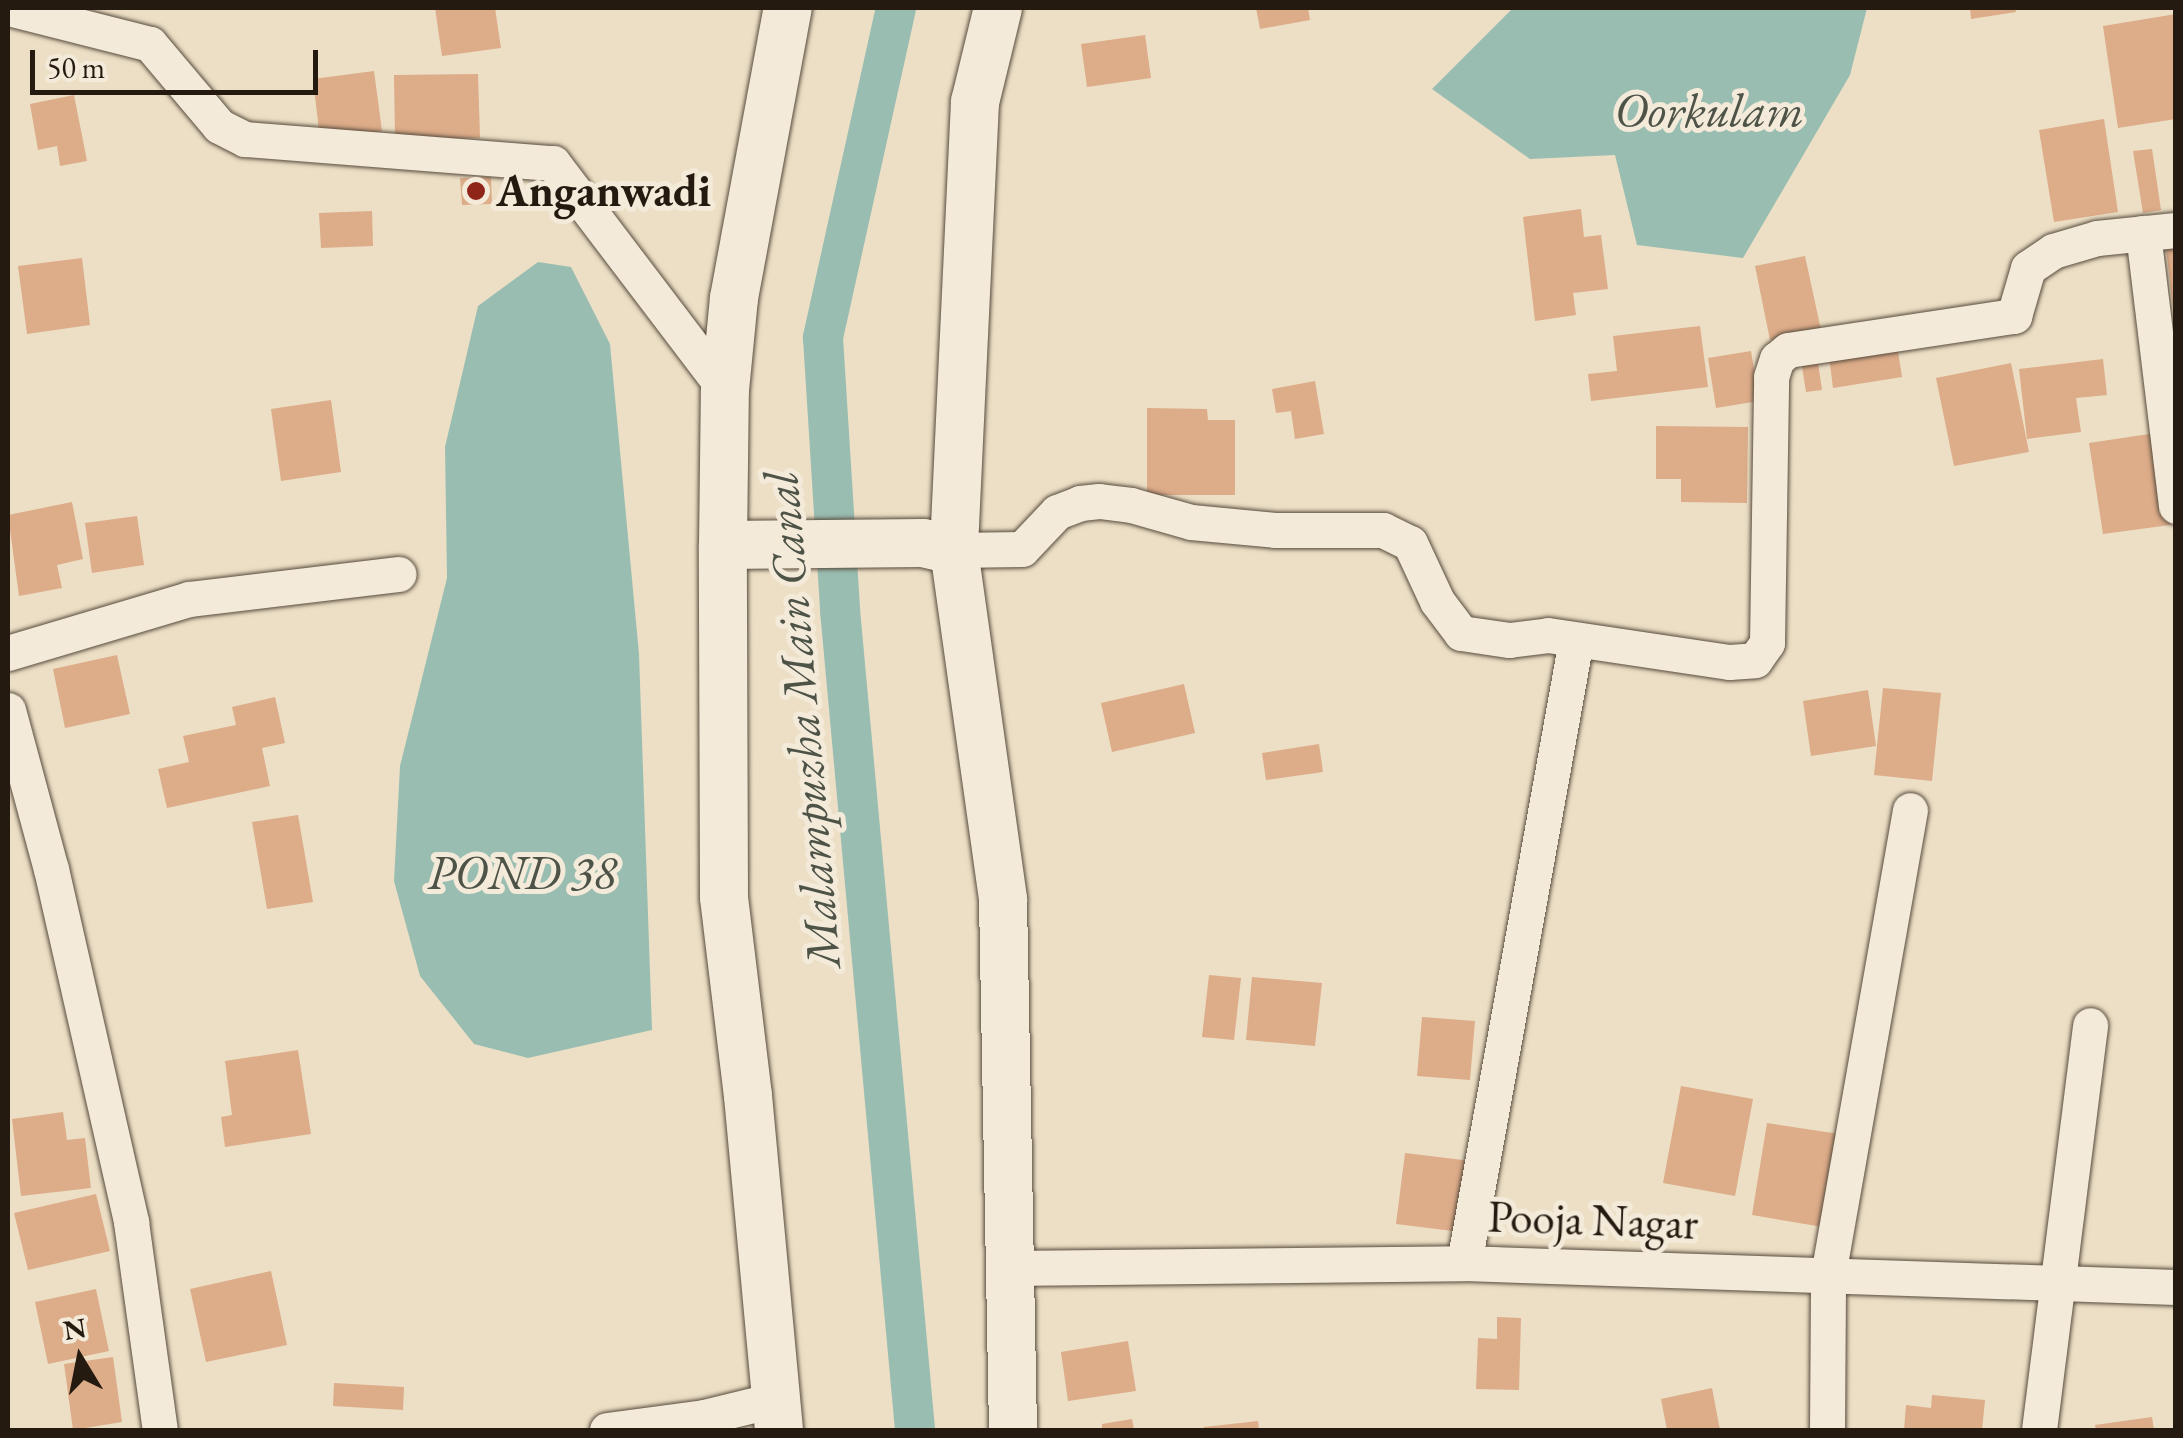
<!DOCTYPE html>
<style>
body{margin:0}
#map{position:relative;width:2183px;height:1438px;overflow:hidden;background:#ecdfc5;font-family:"EB Garamond",serif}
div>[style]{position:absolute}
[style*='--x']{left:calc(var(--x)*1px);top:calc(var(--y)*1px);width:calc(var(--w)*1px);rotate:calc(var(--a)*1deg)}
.water>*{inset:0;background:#99bdb1}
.canal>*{height:40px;margin:-20px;padding:0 20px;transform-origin:20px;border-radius:20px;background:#99bdb1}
.building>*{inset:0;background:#ddac89}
.roads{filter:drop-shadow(0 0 2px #574b3d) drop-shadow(0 0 2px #574b3d)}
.street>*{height:35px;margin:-17.5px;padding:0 17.5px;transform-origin:17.5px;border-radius:17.5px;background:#f3ead9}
.secondary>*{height:48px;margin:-24px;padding:0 24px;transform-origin:24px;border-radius:24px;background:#f3ead9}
.dots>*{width:28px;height:28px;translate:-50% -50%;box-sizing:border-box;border:5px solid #f3ead9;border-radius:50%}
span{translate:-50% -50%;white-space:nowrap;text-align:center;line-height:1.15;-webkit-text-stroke:10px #f3ead9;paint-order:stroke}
.poi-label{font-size:45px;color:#251a10;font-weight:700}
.left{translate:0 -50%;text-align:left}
.street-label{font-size:45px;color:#251a10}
.water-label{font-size:48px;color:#4e5348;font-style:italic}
.frame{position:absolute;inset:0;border:10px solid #251a10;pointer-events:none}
.north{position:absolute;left:30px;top:1308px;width:100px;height:100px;-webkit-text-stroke:8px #f3ead9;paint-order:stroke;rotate:350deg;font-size:28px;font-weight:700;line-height:40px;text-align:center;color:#251a10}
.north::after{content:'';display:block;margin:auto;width:35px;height:45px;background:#251a10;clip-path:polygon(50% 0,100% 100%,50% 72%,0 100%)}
.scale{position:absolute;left:30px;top:50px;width:288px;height:45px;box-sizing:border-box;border:5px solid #251a10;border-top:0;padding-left:12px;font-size:30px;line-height:35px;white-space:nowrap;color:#251a10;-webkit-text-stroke:8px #f3ead9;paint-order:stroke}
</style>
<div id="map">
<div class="water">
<i style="clip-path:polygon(1513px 8px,1867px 8px,1850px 75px,1743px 258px,1637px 245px,1615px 155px,1530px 159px,1432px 89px)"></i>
<i style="clip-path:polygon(538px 262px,571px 267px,610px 344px,639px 654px,652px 1030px,528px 1058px,474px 1044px,420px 976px,394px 881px,400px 766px,447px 578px,445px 447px,478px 306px)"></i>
</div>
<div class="canal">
<i style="--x:896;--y:8;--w:338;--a:102.5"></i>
<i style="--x:823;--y:338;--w:273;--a:86.4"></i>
<i style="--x:840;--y:610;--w:823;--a:84.77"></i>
</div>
<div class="building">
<i style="clip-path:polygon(435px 8px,495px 8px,501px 48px,442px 56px)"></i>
<i style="clip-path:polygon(1256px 8px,1308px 8px,1310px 20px,1260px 29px)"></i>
<i style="clip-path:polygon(1970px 8px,2015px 8px,2016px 12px,1971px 19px)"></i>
<i style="clip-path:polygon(2176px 14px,2176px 119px,2118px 128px,2103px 26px)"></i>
<i style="clip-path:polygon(1145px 35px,1151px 78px,1087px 87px,1081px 44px)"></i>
<i style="clip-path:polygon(374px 71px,382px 131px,320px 139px,313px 79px)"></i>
<i style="clip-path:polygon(478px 74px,480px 138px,395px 140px,394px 75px)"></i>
<i style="clip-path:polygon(74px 95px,87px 161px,60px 166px,57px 146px,38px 150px,30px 104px)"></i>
<i style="clip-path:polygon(2104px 119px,2118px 212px,2054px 222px,2039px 130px)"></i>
<i style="clip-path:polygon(2152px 149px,2161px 210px,2143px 213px,2133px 151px)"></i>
<i style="clip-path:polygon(491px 177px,492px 204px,462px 205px,460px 178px)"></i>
<i style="clip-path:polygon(1581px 209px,1584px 237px,1601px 235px,1608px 289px,1573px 293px,1576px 315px,1535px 321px,1523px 217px)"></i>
<i style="clip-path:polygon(372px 211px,373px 246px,321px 248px,319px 213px)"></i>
<i style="clip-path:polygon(2176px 246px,2176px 308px,2173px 308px,2166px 247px)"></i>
<i style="clip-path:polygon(1805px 256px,1821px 330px,1770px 340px,1755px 266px)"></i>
<i style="clip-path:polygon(82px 258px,90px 325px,27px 334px,18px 266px)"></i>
<i style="clip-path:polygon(1700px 326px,1708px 387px,1591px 401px,1588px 374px,1617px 371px,1613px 336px)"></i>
<i style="clip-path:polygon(1897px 345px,1902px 377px,1833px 388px,1829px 356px)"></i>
<i style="clip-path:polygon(1751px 351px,1759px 401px,1716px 408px,1708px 358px)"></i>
<i style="clip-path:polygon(2103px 359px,2107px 395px,2076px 398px,2081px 432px,2027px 439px,2019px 369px)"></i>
<i style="clip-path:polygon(1818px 363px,1822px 390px,1806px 392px,1802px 366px)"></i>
<i style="clip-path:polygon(2011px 363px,2029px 452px,1954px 466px,1936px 378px)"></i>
<i style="clip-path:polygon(1315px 381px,1324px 434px,1295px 439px,1291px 411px,1276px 413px,1272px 389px)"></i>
<i style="clip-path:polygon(331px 400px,341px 472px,281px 481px,271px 409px)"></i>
<i style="clip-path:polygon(1147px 408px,1207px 409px,1208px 420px,1235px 420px,1235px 495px,1147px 495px)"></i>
<i style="clip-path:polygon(1656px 426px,1748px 427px,1747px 503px,1681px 502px,1681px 479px,1656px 479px)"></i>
<i style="clip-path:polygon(2156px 433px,2170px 525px,2103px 534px,2089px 443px)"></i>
<i style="clip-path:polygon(72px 502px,83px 559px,57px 565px,62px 588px,19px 596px,8px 515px)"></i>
<i style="clip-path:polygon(137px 516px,144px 565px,92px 573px,85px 523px)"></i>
<i style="clip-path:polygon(117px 655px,130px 714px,65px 728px,53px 669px)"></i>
<i style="clip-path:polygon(1184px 684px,1195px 733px,1112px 752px,1101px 703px)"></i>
<i style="clip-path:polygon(1883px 688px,1941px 693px,1932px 781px,1874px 775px)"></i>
<i style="clip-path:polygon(1868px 690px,1876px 746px,1811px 756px,1803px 701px)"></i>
<i style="clip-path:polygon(275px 697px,285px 743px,262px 748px,270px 786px,167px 808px,158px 769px,189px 762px,183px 736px,236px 725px,232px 707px)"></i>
<i style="clip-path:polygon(1319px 744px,1323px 772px,1266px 780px,1262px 753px)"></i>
<i style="clip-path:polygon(298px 815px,313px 902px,267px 909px,252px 822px)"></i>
<i style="clip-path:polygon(1209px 975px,1241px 978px,1234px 1040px,1202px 1037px)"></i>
<i style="clip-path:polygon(1252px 977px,1322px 983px,1315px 1046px,1246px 1040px)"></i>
<i style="clip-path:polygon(1422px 1017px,1475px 1021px,1470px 1080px,1417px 1076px)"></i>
<i style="clip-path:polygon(298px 1050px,311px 1134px,225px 1147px,221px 1117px,232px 1115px,225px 1061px)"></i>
<i style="clip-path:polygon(1681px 1086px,1753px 1099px,1735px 1196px,1663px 1183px)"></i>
<i style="clip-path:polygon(63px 1112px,67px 1140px,85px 1138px,91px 1188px,21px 1196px,12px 1119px)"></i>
<i style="clip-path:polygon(1767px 1123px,1839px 1134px,1823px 1227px,1752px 1215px)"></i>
<i style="clip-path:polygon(1405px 1153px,1471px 1161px,1461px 1232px,1396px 1224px)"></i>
<i style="clip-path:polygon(96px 1194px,110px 1251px,28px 1270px,14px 1213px)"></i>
<i style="clip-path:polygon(271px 1271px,287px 1345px,206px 1362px,190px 1289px)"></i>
<i style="clip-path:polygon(96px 1289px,109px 1351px,48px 1364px,35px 1302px)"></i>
<i style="clip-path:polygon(1497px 1317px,1521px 1318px,1519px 1390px,1476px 1389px,1478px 1338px,1497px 1339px)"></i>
<i style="clip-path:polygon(1128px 1341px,1136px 1391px,1068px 1401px,1061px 1352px)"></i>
<i style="clip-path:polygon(113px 1357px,122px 1422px,73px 1430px,64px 1364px)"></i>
<i style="clip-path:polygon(334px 1383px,404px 1387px,403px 1410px,333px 1406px)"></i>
<i style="clip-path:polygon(1712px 1388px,1720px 1430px,1667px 1430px,1661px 1399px)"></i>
<i style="clip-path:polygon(1932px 1395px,1985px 1400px,1982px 1430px,1904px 1430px,1906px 1405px,1931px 1408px)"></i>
<i style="clip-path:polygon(2152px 1417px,2154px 1430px,2096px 1430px,2095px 1425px)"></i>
<i style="clip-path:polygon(1132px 1419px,1134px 1430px,1102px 1430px,1102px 1424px)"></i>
<i style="clip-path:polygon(1258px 1421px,1259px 1430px,1204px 1430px,1204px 1427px)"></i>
</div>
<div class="roads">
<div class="street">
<i style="--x:8;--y:8;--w:146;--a:14.2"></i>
<i style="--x:150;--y:44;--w:107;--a:49.9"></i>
<i style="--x:219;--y:126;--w:29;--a:27"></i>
<i style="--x:245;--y:139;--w:309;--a:4.5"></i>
<i style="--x:553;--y:163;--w:285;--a:52.8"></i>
<i style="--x:2143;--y:233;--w:275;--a:83.1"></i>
<i style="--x:954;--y:550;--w:68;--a:-0.8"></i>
<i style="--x:1022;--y:549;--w:51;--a:-46.6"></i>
<i style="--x:1057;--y:512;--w:25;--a:-21"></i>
<i style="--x:1080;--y:503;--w:19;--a:-6"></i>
<i style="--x:1099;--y:501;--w:32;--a:7"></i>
<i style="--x:1131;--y:505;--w:62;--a:15.8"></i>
<i style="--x:1191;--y:522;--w:84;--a:5.4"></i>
<i style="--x:1275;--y:530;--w:108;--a:0"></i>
<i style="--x:1383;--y:530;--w:30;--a:26"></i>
<i style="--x:1410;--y:543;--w:64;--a:65"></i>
<i style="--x:1437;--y:601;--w:40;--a:53"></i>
<i style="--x:1461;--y:633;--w:49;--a:8.3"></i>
<i style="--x:1509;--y:640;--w:39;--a:-7"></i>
<i style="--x:1548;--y:635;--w:183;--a:8.5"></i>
<i style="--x:1729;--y:662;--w:26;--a:-4"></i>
<i style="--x:1755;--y:660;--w:21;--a:-55"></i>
<i style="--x:1767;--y:643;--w:266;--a:-89.1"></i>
<i style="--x:1771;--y:377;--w:19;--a:-72"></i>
<i style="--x:1777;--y:359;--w:14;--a:-39"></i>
<i style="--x:1788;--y:350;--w:229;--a:-8.6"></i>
<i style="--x:2014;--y:316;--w:50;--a:-73.7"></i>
<i style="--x:2028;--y:268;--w:30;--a:-34"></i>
<i style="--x:2053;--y:251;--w:46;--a:-16.5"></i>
<i style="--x:2097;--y:238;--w:79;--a:-5.8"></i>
<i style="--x:8;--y:653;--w:189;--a:-16.6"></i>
<i style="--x:189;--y:599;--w:211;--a:-6.8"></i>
<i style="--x:8;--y:710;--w:165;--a:74.9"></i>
<i style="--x:51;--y:869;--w:362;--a:77.2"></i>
<i style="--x:131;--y:1222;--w:210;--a:82.1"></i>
<i style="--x:1464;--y:1263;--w:633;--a:-79.81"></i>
<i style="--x:1007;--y:1268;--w:457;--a:-0.6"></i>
<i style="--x:1464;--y:1263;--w:712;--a:1.93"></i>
<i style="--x:607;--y:1430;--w:98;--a:-7.6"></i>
<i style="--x:704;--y:1417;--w:76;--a:-13.7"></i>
<i style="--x:1827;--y:1430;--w:155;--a:-89.6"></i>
<i style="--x:1828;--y:1275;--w:472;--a:-80"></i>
<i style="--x:2039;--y:1430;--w:408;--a:-82.8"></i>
</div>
<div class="secondary">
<i style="--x:998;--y:8;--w:97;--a:103.7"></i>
<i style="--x:975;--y:102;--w:448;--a:92.7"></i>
<i style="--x:954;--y:550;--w:353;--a:82"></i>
<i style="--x:1003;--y:900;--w:530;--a:88.92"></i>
<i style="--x:723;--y:545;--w:200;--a:-0.6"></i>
<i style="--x:923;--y:543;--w:32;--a:13"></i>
<i style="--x:779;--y:1430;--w:335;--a:-95.3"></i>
<i style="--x:748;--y:1096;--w:200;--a:-96.9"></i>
<i style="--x:724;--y:897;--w:352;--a:-90.2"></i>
<i style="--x:723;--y:545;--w:155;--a:-89.3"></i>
<i style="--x:725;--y:390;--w:92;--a:-84.4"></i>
<i style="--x:734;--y:298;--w:295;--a:-79.5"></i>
</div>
</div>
<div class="dots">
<i style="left:476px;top:191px;background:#8f2418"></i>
</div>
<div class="poi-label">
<span class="left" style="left:496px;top:191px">Anganwadi</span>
</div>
<div class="street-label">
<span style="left:1593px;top:1220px;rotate:2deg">Pooja Nagar</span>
</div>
<div class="water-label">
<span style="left:1709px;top:111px">Oorkulam</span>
<span style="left:802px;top:720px;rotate:-95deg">Malampuzha Main Canal</span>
<span style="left:522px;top:873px">POND 38</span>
</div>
<div class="frame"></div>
<div class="north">N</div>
<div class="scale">50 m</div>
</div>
